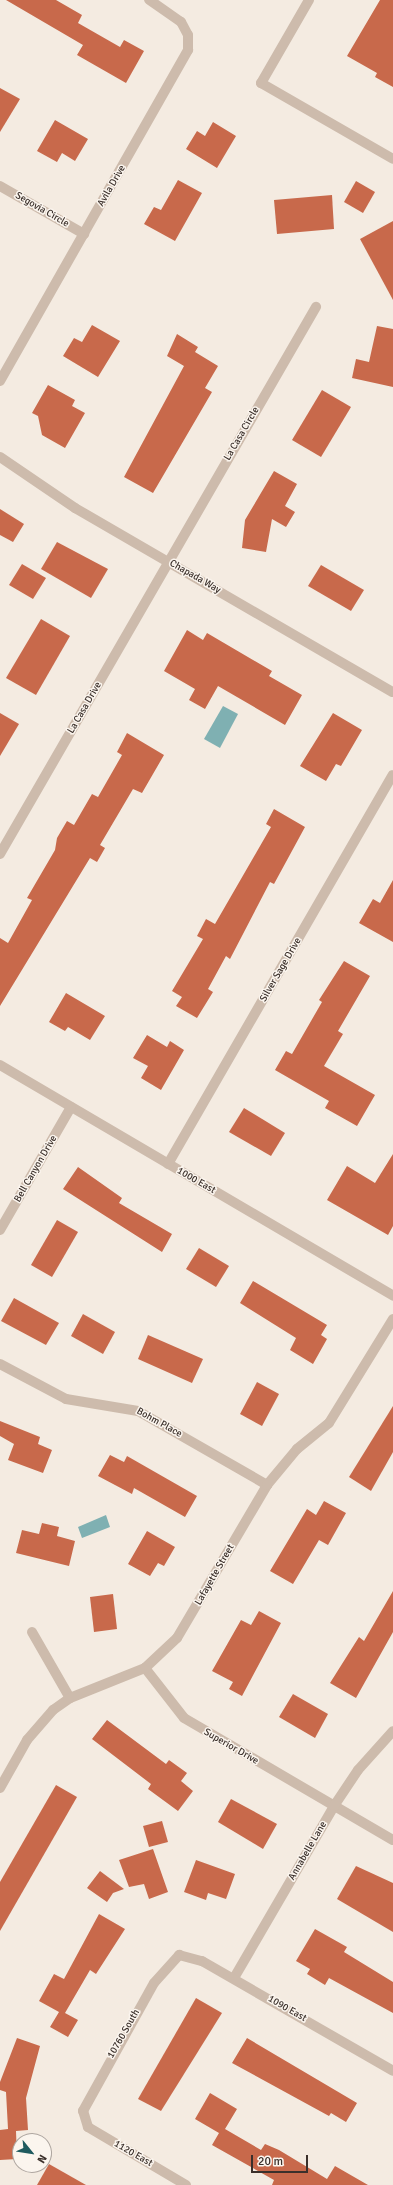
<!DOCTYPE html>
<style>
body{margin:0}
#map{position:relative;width:393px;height:2185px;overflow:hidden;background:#f4ebe1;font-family:Signika,sans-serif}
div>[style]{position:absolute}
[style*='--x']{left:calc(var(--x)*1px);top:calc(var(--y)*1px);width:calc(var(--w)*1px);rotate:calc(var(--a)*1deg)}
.water>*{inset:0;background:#7fb0b2}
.building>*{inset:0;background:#c8694b}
.minor>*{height:10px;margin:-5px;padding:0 5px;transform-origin:5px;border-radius:5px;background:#cdbbac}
span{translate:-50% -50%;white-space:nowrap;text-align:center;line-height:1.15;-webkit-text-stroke:3px #fbf5ee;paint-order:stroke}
.street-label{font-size:10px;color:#3b302b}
.north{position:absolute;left:12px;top:2133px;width:40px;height:40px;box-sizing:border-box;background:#fbf5ee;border:1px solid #aea6a0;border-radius:50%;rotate:120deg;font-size:11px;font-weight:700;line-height:16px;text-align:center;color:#3b302b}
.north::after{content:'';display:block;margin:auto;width:14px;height:18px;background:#1f5a5e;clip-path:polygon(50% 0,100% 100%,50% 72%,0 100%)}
.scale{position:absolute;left:251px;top:2155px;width:57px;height:18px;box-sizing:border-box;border:2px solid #3b302b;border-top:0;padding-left:5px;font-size:12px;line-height:14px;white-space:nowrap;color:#3b302b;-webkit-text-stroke:3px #fbf5ee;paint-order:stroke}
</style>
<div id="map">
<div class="water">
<i style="clip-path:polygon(223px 706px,238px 714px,220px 748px,204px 739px)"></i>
<i style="clip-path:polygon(106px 1515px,110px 1527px,82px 1538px,78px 1527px)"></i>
</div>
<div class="building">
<i style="clip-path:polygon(6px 0,56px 0,82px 15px,78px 23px,120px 47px,124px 40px,144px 51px,126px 83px,77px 55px,83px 45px)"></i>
<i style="clip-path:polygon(380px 0,393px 0,393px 87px,375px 77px,377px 73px,347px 56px)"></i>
<i style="clip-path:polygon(0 88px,20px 99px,0 132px)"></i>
<i style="clip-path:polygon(55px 120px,88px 139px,75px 161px,62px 153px,57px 162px,37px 151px)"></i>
<i style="clip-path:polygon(213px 122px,236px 136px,217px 168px,186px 149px,197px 131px,205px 136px)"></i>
<i style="clip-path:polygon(178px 180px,202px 193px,175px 241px,144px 224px,154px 207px,161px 210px)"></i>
<i style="clip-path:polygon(356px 181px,375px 192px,363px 213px,344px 202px)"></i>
<i style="clip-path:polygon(332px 195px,334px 229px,277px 234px,274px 200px)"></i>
<i style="clip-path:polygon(393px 221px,393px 300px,360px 239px)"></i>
<i style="clip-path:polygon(92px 325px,120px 341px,98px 377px,63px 356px,74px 338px,82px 342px)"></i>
<i style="clip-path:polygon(377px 326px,393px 329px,393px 387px,352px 378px,356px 359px,369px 362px)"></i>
<i style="clip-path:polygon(177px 334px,198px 347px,195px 352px,218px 366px,205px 388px,212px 392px,153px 493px,124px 477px,184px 366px,167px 356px)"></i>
<i style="clip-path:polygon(48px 385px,75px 400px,72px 406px,85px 413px,65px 448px,42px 435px,38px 416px,32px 413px)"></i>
<i style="clip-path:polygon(322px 390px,351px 407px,321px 457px,292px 440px)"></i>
<i style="clip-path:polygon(274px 471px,297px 484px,285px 506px,295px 512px,286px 527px,272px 519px,266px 552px,242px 548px,245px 520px)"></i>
<i style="clip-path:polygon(0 509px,24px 524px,13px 542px,0 535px)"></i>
<i style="clip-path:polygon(57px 542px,108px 569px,91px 598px,41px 569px)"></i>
<i style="clip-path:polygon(22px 564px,46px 578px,33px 599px,9px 585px)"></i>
<i style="clip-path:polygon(321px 565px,364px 590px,351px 611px,308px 586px)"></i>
<i style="clip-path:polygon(41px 619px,70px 636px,36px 695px,6px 678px)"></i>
<i style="clip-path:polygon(187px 630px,203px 640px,207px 633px,272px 671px,269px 676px,302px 695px,285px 725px,218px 686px,205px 709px,189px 700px,195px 689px,164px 671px)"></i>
<i style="clip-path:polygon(0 713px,19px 724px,0 756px)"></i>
<i style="clip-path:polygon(333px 713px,362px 730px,341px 766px,336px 764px,326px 781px,300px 766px)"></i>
<i style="clip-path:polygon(127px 733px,164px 755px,142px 793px,133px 789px,100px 845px,105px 848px,97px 862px,90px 858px,0 1006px,0 938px,8px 943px,32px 900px,27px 898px,55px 850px,57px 838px,67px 821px,74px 825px,92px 794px,98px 797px,122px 755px,117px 752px)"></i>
<i style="clip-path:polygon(274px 809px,305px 827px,274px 884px,270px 882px,230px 959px,226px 956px,208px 989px,213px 992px,197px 1018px,176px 1006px,182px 997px,172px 991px,203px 939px,197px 936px,206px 919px,215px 924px,271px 827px,266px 824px)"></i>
<i style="clip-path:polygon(393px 880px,393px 942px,359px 923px,373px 899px,380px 903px)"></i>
<i style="clip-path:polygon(344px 961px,370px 976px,338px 1031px,343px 1034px,324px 1066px,375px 1095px,357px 1126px,325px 1108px,329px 1101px,275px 1070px,286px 1051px,292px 1054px,322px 1002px,319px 1000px)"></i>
<i style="clip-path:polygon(66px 993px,105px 1016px,90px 1040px,68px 1027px,65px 1031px,49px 1022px)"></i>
<i style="clip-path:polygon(147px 1035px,167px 1047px,170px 1041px,184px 1050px,161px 1090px,141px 1078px,148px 1066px,133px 1058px)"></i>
<i style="clip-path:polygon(244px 1108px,285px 1133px,271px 1156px,229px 1132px)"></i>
<i style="clip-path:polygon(393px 1154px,393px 1226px,388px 1235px,327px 1200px,347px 1166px,375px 1183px)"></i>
<i style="clip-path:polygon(78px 1167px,122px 1198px,119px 1203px,172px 1234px,162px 1252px,63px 1189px)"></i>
<i style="clip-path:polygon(57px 1220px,78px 1232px,52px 1277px,31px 1265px)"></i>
<i style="clip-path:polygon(199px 1248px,229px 1266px,216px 1287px,186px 1269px)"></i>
<i style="clip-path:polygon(253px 1281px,327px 1325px,321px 1335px,327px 1339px,313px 1364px,290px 1350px,296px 1338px,240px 1303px)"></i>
<i style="clip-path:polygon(14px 1298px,59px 1323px,46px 1345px,1px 1321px)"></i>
<i style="clip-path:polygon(83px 1314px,115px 1332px,103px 1354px,71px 1336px)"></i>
<i style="clip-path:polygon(148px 1335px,203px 1359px,192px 1383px,138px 1359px)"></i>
<i style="clip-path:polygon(257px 1382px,279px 1394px,262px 1426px,240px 1414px)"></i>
<i style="clip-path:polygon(393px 1406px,393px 1452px,371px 1491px,349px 1477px)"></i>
<i style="clip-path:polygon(0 1421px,40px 1437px,38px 1444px,52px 1450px,43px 1473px,8px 1460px,14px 1444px,0 1436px)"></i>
<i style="clip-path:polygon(110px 1455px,124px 1462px,127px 1456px,197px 1496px,185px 1517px,134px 1488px,132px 1494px,98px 1476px)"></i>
<i style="clip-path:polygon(324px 1501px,346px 1513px,328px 1545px,319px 1540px,293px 1584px,270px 1571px,307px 1509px,316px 1515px)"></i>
<i style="clip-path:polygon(42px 1523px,59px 1527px,57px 1536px,75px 1541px,69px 1566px,16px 1553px,22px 1530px,39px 1534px)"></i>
<i style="clip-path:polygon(147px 1531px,175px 1547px,164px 1566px,158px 1563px,150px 1576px,128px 1564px)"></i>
<i style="clip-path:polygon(393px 1591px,393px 1632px,356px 1698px,330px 1683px,359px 1637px,364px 1641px)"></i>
<i style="clip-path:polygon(113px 1594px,117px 1629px,94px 1632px,90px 1597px)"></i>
<i style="clip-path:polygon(259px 1611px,281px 1623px,242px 1696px,229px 1689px,233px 1682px,212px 1671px,241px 1620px,251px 1625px)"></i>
<i style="clip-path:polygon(293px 1694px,328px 1714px,315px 1738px,279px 1717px)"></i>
<i style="clip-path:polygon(107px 1720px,166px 1764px,169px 1760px,187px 1773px,181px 1781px,193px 1791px,178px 1811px,148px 1789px,151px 1784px,92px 1739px)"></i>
<i style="clip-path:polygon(56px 1785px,77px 1797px,0 1931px,0 1882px)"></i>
<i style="clip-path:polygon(231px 1799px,277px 1824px,263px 1849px,218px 1822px)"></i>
<i style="clip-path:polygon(162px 1821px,168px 1842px,149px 1847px,143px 1826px)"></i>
<i style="clip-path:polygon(153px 1849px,168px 1892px,149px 1899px,144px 1884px,129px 1887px,119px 1860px)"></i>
<i style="clip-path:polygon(196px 1860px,235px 1874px,226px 1899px,208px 1893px,206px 1900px,184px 1892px)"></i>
<i style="clip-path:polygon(356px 1866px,393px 1883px,393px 1932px,337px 1899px)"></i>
<i style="clip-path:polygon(100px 1871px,124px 1889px,113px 1893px,107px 1902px,87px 1888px)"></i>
<i style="clip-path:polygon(99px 1914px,125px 1929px,96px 1974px,90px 1970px,65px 2013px,78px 2020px,68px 2037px,50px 2027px,59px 2012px,39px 2001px,54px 1974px,64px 1979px)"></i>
<i style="clip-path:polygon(315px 1929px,347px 1947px,344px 1952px,393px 1982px,393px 2013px,329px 1978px,325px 1985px,307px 1974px,310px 1969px,296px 1961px)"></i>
<i style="clip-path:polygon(196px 1998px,222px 2013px,161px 2111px,138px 2099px)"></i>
<i style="clip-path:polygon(17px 2038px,40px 2046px,26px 2098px,28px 2130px,16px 2131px,17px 2159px,0 2160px,0 2130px,8px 2129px,6px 2092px,0 2090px,0 2082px)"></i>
<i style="clip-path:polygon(247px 2038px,357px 2103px,346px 2122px,331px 2113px,329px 2116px,232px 2063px)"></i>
<i style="clip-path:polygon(210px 2093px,237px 2109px,225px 2129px,261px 2150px,265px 2144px,279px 2150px,327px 2179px,335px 2166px,368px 2185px,272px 2185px,274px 2180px,212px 2145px,219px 2133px,195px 2119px)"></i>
<i style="clip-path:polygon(49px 2164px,86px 2185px,37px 2185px)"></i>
</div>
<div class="minor">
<i style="--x:309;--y:0;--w:96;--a:120"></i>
<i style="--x:261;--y:83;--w:152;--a:29.9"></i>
<i style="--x:0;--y:186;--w:97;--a:29.7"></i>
<i style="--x:0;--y:381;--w:381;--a:-60.4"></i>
<i style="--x:188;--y:50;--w:15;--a:-90"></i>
<i style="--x:188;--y:35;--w:15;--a:-118"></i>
<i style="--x:181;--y:22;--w:39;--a:-145"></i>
<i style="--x:0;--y:457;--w:91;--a:34.2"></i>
<i style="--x:75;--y:508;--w:367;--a:30.1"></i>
<i style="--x:0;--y:854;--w:632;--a:-59.99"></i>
<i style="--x:0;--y:1065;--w:456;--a:30.4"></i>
<i style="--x:168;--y:1164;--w:449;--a:-60"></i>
<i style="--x:0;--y:1230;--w:142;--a:-60"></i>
<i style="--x:0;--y:1364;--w:75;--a:27.9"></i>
<i style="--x:66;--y:1399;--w:73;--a:9.5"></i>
<i style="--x:138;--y:1411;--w:149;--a:29.8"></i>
<i style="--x:32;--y:1632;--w:76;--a:60.1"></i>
<i style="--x:145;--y:1668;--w:63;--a:52"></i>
<i style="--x:184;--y:1718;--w:242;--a:30.3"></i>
<i style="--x:0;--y:1788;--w:55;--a:-60.6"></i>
<i style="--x:27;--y:1740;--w:40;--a:-49"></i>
<i style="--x:53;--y:1710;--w:21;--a:-35"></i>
<i style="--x:70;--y:1698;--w:81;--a:-21.8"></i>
<i style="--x:145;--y:1668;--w:44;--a:-43.2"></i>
<i style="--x:177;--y:1638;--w:178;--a:-59.5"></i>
<i style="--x:267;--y:1485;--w:47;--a:-50.2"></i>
<i style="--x:297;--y:1449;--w:41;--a:-39.1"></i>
<i style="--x:329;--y:1423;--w:122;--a:-58.4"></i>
<i style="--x:234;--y:1978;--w:199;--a:-59.8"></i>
<i style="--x:334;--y:1806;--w:43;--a:-56.3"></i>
<i style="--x:358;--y:1770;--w:52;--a:-48.1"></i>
<i style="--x:186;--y:2185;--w:114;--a:-149.4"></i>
<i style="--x:88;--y:2127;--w:17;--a:-107"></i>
<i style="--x:83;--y:2111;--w:146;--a:-61"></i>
<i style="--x:154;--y:1983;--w:38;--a:-48"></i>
<i style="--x:179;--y:1955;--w:24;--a:15"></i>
<i style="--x:202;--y:1961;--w:220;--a:29.9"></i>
</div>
<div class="street-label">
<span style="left:112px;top:186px;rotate:-60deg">Avila Drive</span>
<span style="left:42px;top:210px;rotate:30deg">Segovia Circle</span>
<span style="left:242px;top:434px;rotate:-60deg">La Casa Circle</span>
<span style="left:195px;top:577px;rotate:30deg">Chapada Way</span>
<span style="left:85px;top:708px;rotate:-60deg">La Casa Drive</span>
<span style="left:281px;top:970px;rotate:-60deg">Silver Sage Drive</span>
<span style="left:36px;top:1169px;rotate:-60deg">Bell Canyon Drive</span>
<span style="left:196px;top:1181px;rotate:30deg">1000 East</span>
<span style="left:159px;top:1423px;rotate:29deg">Bohm Place</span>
<span style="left:215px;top:1575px;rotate:-60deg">Lafayette Street</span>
<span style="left:231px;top:1747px;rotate:30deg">Superior Drive</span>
<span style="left:308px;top:1851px;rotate:-60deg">Annabelle Lane</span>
<span style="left:287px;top:2009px;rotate:30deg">1090 East</span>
<span style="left:124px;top:2034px;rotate:-60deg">10760 South</span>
<span style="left:133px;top:2154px;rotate:30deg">1120 East</span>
</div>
<div class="north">N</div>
<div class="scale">20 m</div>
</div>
